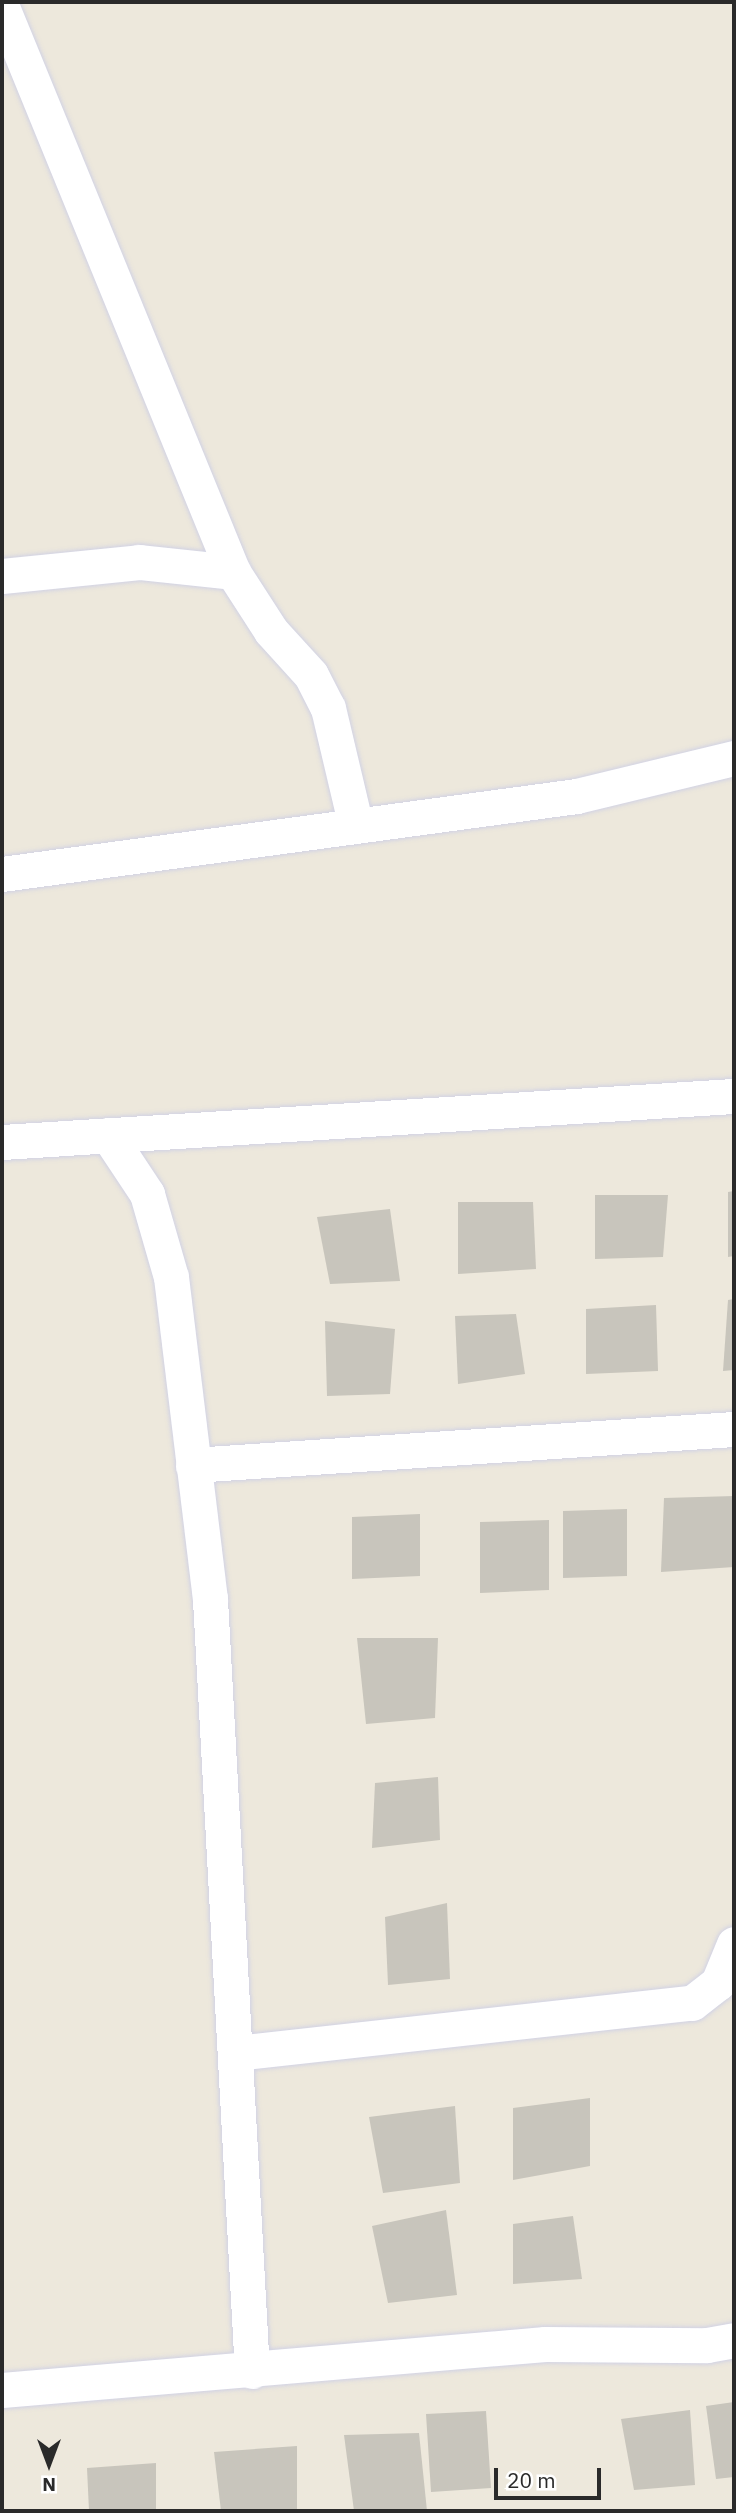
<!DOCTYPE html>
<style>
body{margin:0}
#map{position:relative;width:736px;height:2513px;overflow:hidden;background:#ede8dc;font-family:"IBM Plex Sans",sans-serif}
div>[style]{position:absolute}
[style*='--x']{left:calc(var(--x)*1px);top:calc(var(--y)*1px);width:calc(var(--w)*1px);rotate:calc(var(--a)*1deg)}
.building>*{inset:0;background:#c8c5bc}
.roads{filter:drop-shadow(0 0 2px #d1d2e4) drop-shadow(0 0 2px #d1d2e4)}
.minor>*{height:35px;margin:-17.5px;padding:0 17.5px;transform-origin:17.5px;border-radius:17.5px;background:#fff}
span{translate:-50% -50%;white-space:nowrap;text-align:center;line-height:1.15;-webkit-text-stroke:5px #fff;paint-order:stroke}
.frame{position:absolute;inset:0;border:4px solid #2a2a2a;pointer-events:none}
.north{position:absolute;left:14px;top:2429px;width:70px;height:70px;-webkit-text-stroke:5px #fff;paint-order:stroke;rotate:180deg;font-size:19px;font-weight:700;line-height:28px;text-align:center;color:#2a2a2a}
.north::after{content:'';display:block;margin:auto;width:24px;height:32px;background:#2a2a2a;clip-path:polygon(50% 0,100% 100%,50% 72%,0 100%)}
.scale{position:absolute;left:494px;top:2468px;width:107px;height:32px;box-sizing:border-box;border:4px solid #2a2a2a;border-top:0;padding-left:9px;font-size:21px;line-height:24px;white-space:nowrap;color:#2a2a2a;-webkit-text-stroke:5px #fff;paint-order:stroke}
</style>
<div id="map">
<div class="building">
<i style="clip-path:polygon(734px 1191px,734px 1256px,728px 1257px,728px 1192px)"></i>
<i style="clip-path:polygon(595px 1195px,668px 1195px,663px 1257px,595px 1259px)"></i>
<i style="clip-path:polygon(458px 1202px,533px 1202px,536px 1269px,458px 1274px)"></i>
<i style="clip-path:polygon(390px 1209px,400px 1281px,330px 1284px,317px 1217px)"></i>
<i style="clip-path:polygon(734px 1299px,734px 1370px,723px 1371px,728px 1300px)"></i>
<i style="clip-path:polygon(656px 1305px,658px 1371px,586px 1374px,586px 1309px)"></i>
<i style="clip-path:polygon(516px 1314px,525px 1374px,458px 1384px,455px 1316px)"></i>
<i style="clip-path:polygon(325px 1321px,395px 1329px,390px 1394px,327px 1396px)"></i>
<i style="clip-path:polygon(734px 1496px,734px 1567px,661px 1572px,664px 1498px)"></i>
<i style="clip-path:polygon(627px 1509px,627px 1576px,563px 1578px,563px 1511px)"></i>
<i style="clip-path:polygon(420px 1514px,420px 1576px,352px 1579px,352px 1517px)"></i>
<i style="clip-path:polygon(549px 1520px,549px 1590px,480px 1593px,480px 1522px)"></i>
<i style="clip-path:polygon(357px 1638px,438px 1638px,435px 1718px,366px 1724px)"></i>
<i style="clip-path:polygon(438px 1777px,440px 1840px,372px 1848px,375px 1783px)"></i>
<i style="clip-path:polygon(447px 1903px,450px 1979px,388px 1985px,385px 1917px)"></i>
<i style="clip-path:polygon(590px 2098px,590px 2166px,513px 2180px,513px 2108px)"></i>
<i style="clip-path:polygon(455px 2106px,460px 2183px,383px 2193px,369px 2117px)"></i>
<i style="clip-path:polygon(446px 2210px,457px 2295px,388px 2303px,372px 2226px)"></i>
<i style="clip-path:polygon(573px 2216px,582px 2279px,513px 2284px,513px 2224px)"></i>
<i style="clip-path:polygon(734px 2402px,734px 2477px,716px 2479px,706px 2406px)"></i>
<i style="clip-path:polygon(690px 2410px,695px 2485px,634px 2490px,621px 2419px)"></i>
<i style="clip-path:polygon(486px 2411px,491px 2488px,431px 2492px,426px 2414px)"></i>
<i style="clip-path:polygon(419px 2433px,427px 2511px,354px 2511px,344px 2435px)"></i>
<i style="clip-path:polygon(297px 2446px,297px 2511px,221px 2511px,214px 2452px)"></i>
<i style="clip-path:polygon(156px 2463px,156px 2511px,89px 2511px,87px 2468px)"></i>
</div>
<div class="roads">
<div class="minor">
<i style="--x:2;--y:7;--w:610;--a:67.76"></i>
<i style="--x:233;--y:572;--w:70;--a:57.2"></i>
<i style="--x:271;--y:631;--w:59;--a:47.7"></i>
<i style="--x:311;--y:675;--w:37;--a:63"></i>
<i style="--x:328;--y:708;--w:121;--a:76.7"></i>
<i style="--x:2;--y:576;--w:138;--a:-5.8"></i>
<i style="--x:139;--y:562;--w:95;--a:6.1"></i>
<i style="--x:2;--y:874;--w:580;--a:-7.73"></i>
<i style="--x:577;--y:796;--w:162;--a:-13.6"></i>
<i style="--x:108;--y:1135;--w:71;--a:56.5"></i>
<i style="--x:147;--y:1194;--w:86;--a:73.9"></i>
<i style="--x:171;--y:1277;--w:324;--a:83.1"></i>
<i style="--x:210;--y:1599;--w:773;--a:86.89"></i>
<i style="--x:2;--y:1142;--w:733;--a:-3.6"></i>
<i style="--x:193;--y:1465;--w:542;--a:-3.81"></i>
<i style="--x:236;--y:2053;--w:459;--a:-6.3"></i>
<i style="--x:692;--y:2003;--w:33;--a:-38"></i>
<i style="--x:718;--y:1983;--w:42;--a:-67.7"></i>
<i style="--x:2;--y:2390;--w:545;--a:-4.84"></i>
<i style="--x:545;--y:2344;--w:162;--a:0.4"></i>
<i style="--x:707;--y:2345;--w:27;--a:-10"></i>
</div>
</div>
<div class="frame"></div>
<div class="north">N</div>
<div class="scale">20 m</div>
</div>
